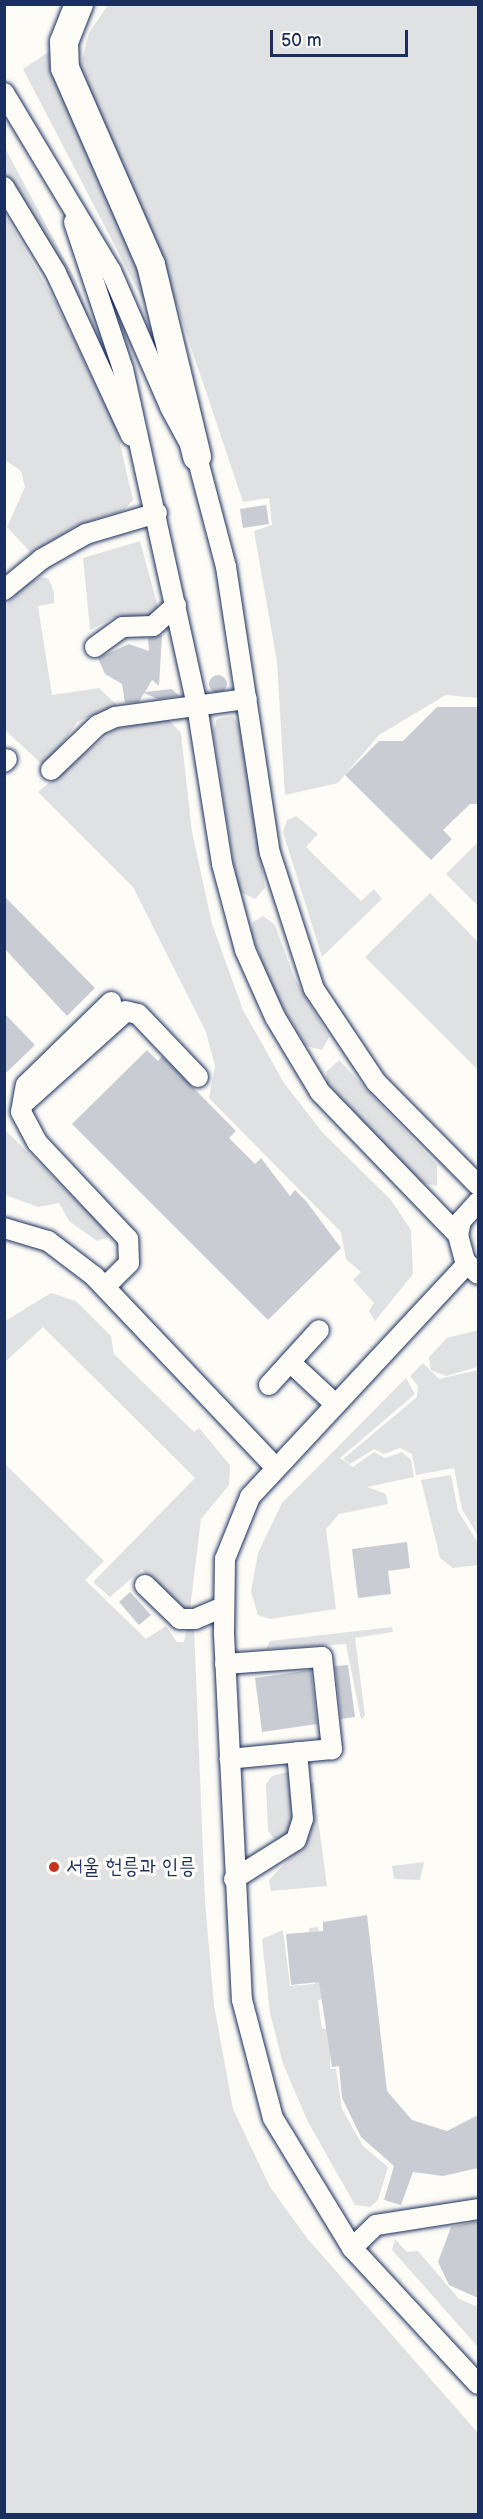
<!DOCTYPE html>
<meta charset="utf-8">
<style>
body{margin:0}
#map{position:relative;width:483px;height:2519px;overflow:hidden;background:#fdfcf7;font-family:"Balsamiq Sans","Poor Story",sans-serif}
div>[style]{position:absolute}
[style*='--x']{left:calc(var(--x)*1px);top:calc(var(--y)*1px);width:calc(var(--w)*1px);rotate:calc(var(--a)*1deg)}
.green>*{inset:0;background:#e0e1e3}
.building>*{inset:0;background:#c9ccd3}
.round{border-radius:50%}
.roads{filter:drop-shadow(0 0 2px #1b2f5e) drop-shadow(0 0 2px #1b2f5e)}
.minor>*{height:20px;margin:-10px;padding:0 10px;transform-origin:10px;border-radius:10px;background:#fdfcf7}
.highway>*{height:28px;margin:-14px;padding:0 14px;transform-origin:14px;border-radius:14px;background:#fdfcf7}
.dots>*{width:16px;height:16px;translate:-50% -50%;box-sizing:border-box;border:3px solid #fdfcf7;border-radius:50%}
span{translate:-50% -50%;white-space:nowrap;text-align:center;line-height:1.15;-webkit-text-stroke:6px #fdfcf7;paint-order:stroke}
.poi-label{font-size:21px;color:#1b2f5e}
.left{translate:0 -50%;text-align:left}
.frame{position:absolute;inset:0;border:6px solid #1b2f5e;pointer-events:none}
.scale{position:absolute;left:270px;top:30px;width:138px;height:27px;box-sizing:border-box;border:3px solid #1b2f5e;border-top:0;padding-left:8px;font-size:18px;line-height:21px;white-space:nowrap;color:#1b2f5e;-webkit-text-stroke:4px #fdfcf7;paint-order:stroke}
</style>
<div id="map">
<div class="green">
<i style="clip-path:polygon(108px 5px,478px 5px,478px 698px,446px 695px,379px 735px,338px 783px,285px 795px,277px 662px,254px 531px,272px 525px,269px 498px,243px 502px,157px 246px,80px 68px,89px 33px)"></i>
<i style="clip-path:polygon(53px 49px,128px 226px,151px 315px,23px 69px)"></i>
<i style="clip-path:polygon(4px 146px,76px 281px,97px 341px,5px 181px)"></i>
<i style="clip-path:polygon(5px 215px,56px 303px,116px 427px,133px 500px,124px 510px,76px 526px,31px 553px,7px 527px,25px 487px,21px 471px,5px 460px)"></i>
<i style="clip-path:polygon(140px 541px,159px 611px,153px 617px,113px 618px,90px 630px,83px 558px)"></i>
<i style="clip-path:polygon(42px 577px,49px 579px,54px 593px,54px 603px,38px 606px,52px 695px,99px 688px,117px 705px,77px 722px,46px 768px,5px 730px,4px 607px,29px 582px)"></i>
<i style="clip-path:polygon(232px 716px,241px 728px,265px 888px,255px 899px,238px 891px,213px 731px,217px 719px)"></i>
<i style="clip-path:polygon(168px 719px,181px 733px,192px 832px,212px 924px,243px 1010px,284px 1083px,322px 1132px,391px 1200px,411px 1230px,413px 1274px,375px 1321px,369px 1311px,374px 1303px,353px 1280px,361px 1272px,346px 1259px,341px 1232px,209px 1098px,215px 1066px,206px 1032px,133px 887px,38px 792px,115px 729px)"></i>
<i style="clip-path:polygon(296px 816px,318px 834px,306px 847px,361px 901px,374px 889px,382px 899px,322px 957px,283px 832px,287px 820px)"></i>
<i style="clip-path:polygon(478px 842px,478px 906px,446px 874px)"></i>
<i style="clip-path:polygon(430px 893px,478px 942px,478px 1070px,365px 957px)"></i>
<i style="clip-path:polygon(263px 916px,275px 925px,294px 977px,329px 1037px,322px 1050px,306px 1046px,275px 994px,251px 933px,253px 922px)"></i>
<i style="clip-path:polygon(339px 1060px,437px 1165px,437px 1186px,421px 1183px,327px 1083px,326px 1072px)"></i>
<i style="clip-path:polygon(5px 1130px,108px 1232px,108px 1237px,97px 1241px,69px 1221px,59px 1203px,38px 1207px,5px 1195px)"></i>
<i style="clip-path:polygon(51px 1293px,76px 1301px,111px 1336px,114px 1354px,194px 1432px,199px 1428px,230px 1465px,229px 1485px,201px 1519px,190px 1609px,174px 1606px,142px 1569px,110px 1597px,93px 1582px,195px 1478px,43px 1327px,5px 1362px,5px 1321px)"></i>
<i style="clip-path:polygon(478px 1330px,478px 1367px,446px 1376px,431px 1370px,429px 1357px,447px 1338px)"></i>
<i style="clip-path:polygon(423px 1363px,439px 1379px,478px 1370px,478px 1536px,462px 1509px,454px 1468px,416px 1475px,412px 1454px,400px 1448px,384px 1454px,374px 1449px,350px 1464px,343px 1459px,417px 1397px,418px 1386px,410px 1376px)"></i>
<i style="clip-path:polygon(406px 1378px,415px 1394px,340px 1458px,353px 1467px,374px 1452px,385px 1458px,402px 1452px,411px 1460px,414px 1477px,367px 1487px,386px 1494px,388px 1504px,339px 1514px,326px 1529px,336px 1609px,270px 1619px,258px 1615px,251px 1592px,258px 1553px,282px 1503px)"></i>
<i style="clip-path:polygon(4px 1463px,104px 1561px,85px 1580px,146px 1639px,166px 1626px,177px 1642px,184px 1642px,187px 1627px,194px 1627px,205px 1902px,214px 2005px,233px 2109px,270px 2187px,307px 2238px,478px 2433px,478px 2514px,5px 2514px)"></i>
<i style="clip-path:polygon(451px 1475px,458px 1511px,478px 1543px,478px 1565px,453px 1568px,440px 1558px,421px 1480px)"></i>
<i style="clip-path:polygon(392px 1627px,393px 1632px,355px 1638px,365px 1716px,361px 1719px,346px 1644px,266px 1649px,270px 1641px)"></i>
<i style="clip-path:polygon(292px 1771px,293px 1834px,276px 1841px,268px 1831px,266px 1784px,272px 1776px)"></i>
<i style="clip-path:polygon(313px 1782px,327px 1886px,271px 1891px,269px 1880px,306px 1842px,307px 1786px)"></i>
<i style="clip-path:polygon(424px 1862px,420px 1880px,394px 1879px,392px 1866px)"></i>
<i style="clip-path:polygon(318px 1927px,328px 1998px,318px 2000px,322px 2029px,330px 2029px,330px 2069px,336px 2069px,342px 2109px,363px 2146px,388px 2167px,378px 2200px,370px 2207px,355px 2205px,308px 2122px,283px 2064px,270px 2013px,262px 1939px,283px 1930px,290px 1986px,315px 1984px,309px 1928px)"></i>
<i style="clip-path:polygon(395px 2239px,407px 2252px,418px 2251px,459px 2299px,478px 2307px,478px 2347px,392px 2250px)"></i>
</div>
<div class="building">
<i style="clip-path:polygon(266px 505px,269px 524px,243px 528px,240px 509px)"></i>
<i style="clip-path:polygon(162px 635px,159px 686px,152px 680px,145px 692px,172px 689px,179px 696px,158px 699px,144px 693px,139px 702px,125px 703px,122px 684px,105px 674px,98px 658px,129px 644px,149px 651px,148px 638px)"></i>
<i class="round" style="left:209px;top:675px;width:18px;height:18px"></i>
<i style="clip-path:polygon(437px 707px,478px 707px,478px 804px,470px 804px,443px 830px,452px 839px,431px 860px,345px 775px,379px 741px,403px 741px)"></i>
<i style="clip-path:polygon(4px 896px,95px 988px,67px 1016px,4px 948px)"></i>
<i style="clip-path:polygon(4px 1013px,35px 1045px,4px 1075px)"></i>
<i style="clip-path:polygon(147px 1050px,158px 1061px,162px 1056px,236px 1131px,229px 1138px,255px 1164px,261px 1158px,290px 1196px,295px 1190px,306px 1201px,341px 1248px,268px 1320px,72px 1124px)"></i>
<i style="clip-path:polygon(407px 1542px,410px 1568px,388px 1571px,391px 1594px,358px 1598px,352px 1549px)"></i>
<i style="clip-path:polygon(130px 1592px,151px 1615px,139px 1625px,119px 1602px)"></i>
<i style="clip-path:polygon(348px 1665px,355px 1717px,341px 1719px,335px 1666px)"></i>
<i style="clip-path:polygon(311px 1670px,317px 1724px,262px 1732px,255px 1678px)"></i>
<i style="clip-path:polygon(367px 1915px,387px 2091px,412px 2120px,447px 2131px,478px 2115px,478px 2168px,443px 2176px,413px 2172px,401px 2205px,384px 2200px,394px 2166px,361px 2137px,342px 2098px,339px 2066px,332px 2067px,319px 1982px,291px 1985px,286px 1934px,323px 1931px,323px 1922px)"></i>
<i style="clip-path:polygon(478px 2221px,478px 2298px,449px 2285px,438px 2262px,451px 2227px)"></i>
</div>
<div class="roads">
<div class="minor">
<i style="--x:4;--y:93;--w:208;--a:59"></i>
<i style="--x:111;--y:271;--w:148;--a:66.5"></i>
<i style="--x:170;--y:407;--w:57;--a:61.6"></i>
<i style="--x:197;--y:457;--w:114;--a:75.2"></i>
<i style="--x:226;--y:567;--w:289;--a:81.3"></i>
<i style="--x:270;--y:853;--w:143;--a:72.1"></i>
<i style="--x:314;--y:989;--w:112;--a:56.3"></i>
<i style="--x:376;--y:1082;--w:145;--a:45.3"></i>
<i style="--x:4;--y:187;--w:100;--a:58.8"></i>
<i style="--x:56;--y:273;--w:179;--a:65.2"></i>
<i style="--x:74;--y:222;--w:155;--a:71.6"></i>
<i style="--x:123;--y:369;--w:345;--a:77.6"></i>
<i style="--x:197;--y:706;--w:160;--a:81"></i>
<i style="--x:222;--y:864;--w:89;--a:75"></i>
<i style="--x:245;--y:950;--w:73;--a:65.9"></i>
<i style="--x:275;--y:1017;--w:87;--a:59"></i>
<i style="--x:320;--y:1092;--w:199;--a:46"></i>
<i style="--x:4;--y:590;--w:49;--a:-39.2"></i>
<i style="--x:42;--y:559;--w:51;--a:-29.6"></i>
<i style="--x:86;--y:534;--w:74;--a:-16.5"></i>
<i style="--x:95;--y:647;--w:34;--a:-36"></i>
<i style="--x:123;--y:627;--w:30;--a:-2"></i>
<i style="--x:153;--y:626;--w:31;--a:-42"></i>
<i style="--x:4;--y:762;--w:4;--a:-45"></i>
<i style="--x:51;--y:770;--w:65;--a:-43.8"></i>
<i style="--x:98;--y:725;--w:19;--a:-25"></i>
<i style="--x:115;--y:717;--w:133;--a:-7.8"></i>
<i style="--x:125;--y:1011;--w:13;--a:13"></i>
<i style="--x:138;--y:1014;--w:87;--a:46.4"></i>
<i style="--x:25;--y:1102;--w:132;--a:-41.9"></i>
<i style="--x:478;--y:1202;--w:25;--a:132"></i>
<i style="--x:461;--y:1221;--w:14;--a:102"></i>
<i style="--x:458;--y:1235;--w:27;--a:75"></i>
<i style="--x:465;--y:1261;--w:18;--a:45"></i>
<i style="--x:4;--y:1228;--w:46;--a:16.5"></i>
<i style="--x:48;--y:1241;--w:58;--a:37.3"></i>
<i style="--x:94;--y:1276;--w:262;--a:46.5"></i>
<i style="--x:467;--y:1264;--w:318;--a:133"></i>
<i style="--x:250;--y:1497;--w:67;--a:112"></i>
<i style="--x:225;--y:1559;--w:75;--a:90.8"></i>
<i style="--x:224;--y:1634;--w:366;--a:87.2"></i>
<i style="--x:242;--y:2000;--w:122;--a:75.3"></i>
<i style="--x:273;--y:2118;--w:152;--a:58.7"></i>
<i style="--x:352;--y:2248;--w:185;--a:47.2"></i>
<i style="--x:105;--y:1287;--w:34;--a:-45"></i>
<i style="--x:129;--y:1263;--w:24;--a:-92"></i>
<i style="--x:128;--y:1239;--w:133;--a:-133.2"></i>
<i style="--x:37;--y:1142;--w:34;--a:-118"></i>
<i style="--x:21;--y:1112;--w:27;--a:-80"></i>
<i style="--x:26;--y:1085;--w:119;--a:-44.3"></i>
<i style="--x:290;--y:1362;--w:60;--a:43"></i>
<i style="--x:269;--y:1385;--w:74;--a:-47.7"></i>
<i style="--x:145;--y:1585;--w:49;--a:44.2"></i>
<i style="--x:180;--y:1619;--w:15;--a:0"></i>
<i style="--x:195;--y:1619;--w:30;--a:-23"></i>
<i style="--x:225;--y:1664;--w:97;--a:-4.1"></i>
<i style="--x:322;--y:1657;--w:93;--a:83.8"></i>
<i style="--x:332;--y:1749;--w:103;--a:174.5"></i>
<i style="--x:234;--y:1879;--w:73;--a:-32.2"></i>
<i style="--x:296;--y:1840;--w:22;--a:-72"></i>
<i style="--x:303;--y:1819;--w:67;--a:-95.1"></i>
<i style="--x:352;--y:2248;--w:33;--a:-44"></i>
<i style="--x:376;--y:2225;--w:103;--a:-8.9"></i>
</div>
<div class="highway">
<i style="--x:79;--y:4;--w:41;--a:111.5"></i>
<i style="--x:64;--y:42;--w:26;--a:88"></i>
<i style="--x:65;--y:68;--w:215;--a:66.4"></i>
<i style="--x:151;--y:265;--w:197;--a:76.5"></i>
</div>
</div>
<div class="dots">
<i style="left:54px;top:1867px;background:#c8321e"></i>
</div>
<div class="poi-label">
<span class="left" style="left:66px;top:1867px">서울 헌릉과 인릉</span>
</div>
<div class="frame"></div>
<div class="scale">50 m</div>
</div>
